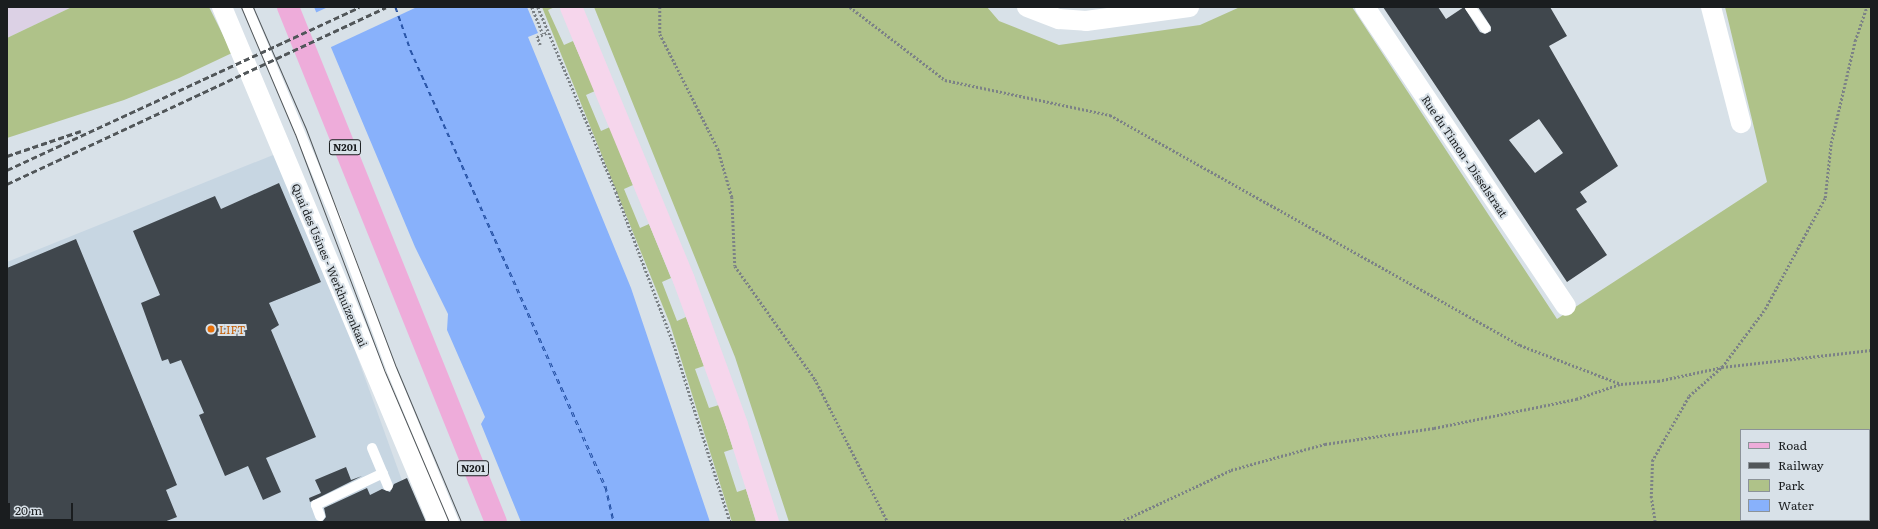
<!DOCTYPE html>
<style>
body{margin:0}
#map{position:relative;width:1878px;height:529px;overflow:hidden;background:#d8e1e8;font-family:Literata,serif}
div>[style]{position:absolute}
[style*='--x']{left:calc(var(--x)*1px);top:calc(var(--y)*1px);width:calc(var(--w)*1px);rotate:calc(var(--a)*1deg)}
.built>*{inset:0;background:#c7d6e2}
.industrial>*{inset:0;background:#dcd1e5}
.green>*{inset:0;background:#afc289}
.water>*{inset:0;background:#88b1fb}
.pier>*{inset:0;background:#d8e1e8}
.ferry>*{height:1px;margin-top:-0.5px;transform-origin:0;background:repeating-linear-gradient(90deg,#1e4a9e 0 5px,transparent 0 9px)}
.building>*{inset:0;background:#40474d}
.path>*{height:2.5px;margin-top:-1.25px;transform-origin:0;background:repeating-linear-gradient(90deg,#7c8286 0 2px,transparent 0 4px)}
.service>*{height:10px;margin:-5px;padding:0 5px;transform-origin:5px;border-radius:5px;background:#fff}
.minor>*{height:20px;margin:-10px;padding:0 10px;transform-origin:10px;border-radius:10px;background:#fff}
.secondary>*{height:22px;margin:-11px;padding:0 11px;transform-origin:11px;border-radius:11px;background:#f6d6ec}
.primary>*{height:22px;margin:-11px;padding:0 11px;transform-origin:11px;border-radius:11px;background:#eeacda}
.tram>*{height:1px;margin:-0.5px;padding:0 0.5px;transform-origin:0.5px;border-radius:0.5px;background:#515659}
.rail>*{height:3px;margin-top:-1.5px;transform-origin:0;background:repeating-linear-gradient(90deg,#515659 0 6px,transparent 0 9px)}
.dots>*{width:11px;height:11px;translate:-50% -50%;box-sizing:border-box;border:2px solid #d8e1e8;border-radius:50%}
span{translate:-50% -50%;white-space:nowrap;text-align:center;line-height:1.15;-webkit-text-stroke:4px #d8e1e8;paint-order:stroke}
.shield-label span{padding:1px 3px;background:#d8e1e8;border:1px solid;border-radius:3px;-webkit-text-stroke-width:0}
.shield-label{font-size:10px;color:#1a1d1f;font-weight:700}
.street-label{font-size:11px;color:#1a1d1f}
.food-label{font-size:11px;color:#c56008}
.left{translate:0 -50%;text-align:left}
.frame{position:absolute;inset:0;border:8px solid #1a1d1f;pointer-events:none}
.legend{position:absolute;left:1740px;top:429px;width:130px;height:92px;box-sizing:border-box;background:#d8e1e8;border:1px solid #8c9398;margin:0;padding:5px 7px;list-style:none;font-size:12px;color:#1a1d1f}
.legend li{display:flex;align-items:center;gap:8px;height:20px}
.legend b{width:20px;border:1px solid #8c9398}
.scale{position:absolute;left:8px;top:503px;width:65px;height:18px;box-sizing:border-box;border:2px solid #1a1d1f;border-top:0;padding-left:5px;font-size:12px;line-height:14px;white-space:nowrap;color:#1a1d1f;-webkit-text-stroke:3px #d8e1e8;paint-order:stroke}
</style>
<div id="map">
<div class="built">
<i style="clip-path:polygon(283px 151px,417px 522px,7px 522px,7px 262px)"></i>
</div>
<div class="industrial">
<i style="clip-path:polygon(7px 7px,72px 7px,7px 38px)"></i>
</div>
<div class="green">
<i style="clip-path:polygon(72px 7px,209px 7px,232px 53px,179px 78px,124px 100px,7px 138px,7px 38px)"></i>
<i style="clip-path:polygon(542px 7px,555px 7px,548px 10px,564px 45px,573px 41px,595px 91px,586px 95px,601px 131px,610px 127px,633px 185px,624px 189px,640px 228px,649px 224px,671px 278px,662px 282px,677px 321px,686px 317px,704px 366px,695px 369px,709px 408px,719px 405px,733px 449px,724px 452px,737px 492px,746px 489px,756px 522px,732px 522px,670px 324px)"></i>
<i style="clip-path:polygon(evenodd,594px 7px,987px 7px,999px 21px,1059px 45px,1200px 25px,1240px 7px,1352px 7px,1557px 319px,1767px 182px,1725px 7px,1871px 7px,1871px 522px,789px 522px,735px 357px,594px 7px,1741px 430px,1869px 430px,1869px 520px,1741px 520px,1741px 430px)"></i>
</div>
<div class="water">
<i style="clip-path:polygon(314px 7px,527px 7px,538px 33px,528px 37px,631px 288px,710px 522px,521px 522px,481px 424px,485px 417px,447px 330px,448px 314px,415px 247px)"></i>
</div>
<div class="pier">
<i style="clip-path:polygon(328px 7px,417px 7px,329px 48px,315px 13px)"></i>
</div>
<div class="ferry">
<i style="--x:395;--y:7;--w:46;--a:70.8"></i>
<i style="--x:410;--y:50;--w:479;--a:66"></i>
<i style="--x:605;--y:487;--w:36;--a:77"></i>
<i style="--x:396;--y:7;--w:46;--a:70.8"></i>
<i style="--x:411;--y:50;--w:478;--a:65.9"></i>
<i style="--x:606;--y:486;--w:37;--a:77"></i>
</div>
<div class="building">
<i style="clip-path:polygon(evenodd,1383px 7px,1438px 7px,1446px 19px,1464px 7px,1480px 32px,1485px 34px,1491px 31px,1491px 27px,1478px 7px,1550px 7px,1567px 36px,1549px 46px,1618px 166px,1580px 192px,1587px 202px,1576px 209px,1607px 255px,1567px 282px,1383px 7px,1539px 119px,1563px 153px,1535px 173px,1509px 140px,1539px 119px)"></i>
<i style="clip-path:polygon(279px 183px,321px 282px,269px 303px,279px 325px,271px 330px,316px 437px,266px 458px,281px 492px,263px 500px,248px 466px,225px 476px,199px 415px,204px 413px,181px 360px,170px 364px,168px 359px,162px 361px,141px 303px,160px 295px,133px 231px,215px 196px,221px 209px)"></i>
<i style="clip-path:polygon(76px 239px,177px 485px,166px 490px,177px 517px,164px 522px,11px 522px,7px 513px,7px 268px)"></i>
<i style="clip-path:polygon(346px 467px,351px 480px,362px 476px,310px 502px,309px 498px,321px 493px,315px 480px)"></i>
<i style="clip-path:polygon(407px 478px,426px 522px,322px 522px,326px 517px,324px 508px,367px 488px,370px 495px,382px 489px,390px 492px,394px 484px)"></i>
</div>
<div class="path">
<i style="--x:532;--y:7;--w:29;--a:68"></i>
<i style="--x:538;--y:7;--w:201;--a:67.1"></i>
<i style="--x:616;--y:192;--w:164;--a:69.2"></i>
<i style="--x:674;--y:345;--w:186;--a:72.4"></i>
<i style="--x:660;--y:7;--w:27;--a:90"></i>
<i style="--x:660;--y:34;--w:129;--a:63.2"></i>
<i style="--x:718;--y:149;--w:50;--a:73.7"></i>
<i style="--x:732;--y:197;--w:69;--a:87.5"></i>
<i style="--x:735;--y:266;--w:138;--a:54.7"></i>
<i style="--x:815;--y:379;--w:161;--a:63"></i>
<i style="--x:850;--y:7;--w:120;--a:37.5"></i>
<i style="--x:945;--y:80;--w:169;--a:12"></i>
<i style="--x:1110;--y:115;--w:470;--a:29.3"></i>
<i style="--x:1520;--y:345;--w:108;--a:21.1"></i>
<i style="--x:1621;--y:384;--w:37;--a:-5"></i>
<i style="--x:1658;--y:381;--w:66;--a:-12.3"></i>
<i style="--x:1722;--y:367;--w:150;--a:-6.5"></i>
<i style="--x:540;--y:45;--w:9;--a:-111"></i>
<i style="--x:537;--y:37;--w:12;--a:-24"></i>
<i style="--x:1120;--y:522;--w:123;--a:-25.1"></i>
<i style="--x:1231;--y:470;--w:52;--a:-15.6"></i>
<i style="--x:1281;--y:456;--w:46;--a:-15.3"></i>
<i style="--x:1325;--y:444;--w:110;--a:-8.4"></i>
<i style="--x:1434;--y:428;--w:145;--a:-11.5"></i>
<i style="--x:1576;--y:399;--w:46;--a:-18.8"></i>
<i style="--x:1655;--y:522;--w:24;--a:-99"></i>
<i style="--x:1651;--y:498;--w:37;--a:-88"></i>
<i style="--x:1652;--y:461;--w:75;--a:-60.4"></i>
<i style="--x:1689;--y:396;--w:44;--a:-41.3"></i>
<i style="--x:1722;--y:367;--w:72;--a:-53.4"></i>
<i style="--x:1765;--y:309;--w:126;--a:-61.6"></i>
<i style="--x:1825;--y:198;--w:55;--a:-83.8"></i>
<i style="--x:1831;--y:143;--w:105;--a:-76.8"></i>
<i style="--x:1855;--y:41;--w:36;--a:-71"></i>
</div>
<div class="service">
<i style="--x:247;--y:7;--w:230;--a:67.2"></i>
<i style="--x:336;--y:219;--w:162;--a:69.8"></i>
<i style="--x:392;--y:371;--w:163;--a:67.7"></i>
<i style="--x:1470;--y:7;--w:26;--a:54"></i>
<i style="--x:372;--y:448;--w:41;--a:67.2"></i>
<i style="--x:320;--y:516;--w:12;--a:-110"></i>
<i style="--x:316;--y:505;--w:74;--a:-25.5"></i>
</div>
<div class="minor">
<i style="--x:222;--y:7;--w:558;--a:67.25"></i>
<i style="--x:1027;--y:7;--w:34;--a:21"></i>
<i style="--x:1059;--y:19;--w:27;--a:4"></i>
<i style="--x:1086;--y:21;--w:104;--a:-7.7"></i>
<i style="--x:1365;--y:7;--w:360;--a:56.1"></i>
<i style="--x:1711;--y:7;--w:120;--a:75.5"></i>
</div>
<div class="secondary">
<i style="--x:571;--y:7;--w:295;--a:67.5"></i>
<i style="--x:684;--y:280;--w:154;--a:69.9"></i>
<i style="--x:737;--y:425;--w:102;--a:72.3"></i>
</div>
<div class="primary">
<i style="--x:288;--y:7;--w:555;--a:68.01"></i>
</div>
<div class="tram">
<i style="--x:241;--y:7;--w:138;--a:67"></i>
<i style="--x:295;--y:134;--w:254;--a:69.3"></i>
<i style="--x:385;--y:372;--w:163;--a:66.9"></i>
<i style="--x:253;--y:7;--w:133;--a:66.5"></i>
<i style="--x:306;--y:129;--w:254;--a:69.3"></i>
<i style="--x:396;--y:367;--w:168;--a:67.2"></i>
</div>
<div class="rail">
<i style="--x:7;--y:156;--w:78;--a:-18.7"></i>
<i style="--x:7;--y:170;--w:388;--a:-24.8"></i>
<i style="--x:7;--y:184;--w:418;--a:-25"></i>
</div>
<div class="dots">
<i style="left:211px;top:329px;background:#e8710a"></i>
</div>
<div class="shield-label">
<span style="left:345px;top:147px">N201</span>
<span style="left:473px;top:468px">N201</span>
</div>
<div class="street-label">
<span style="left:1465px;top:156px;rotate:56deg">Rue du Timon - Disselstraat</span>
<span style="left:330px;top:265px;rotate:67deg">Quai des Usines - Werkhuizenkaai</span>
</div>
<div class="food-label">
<span class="left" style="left:219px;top:329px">LIFT</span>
</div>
<div class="frame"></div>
<ul class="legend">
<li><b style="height:5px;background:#eeacda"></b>Road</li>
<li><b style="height:5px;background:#515659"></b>Railway</li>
<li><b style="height:11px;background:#afc289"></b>Park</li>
<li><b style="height:11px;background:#88b1fb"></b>Water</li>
</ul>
<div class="scale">20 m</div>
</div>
